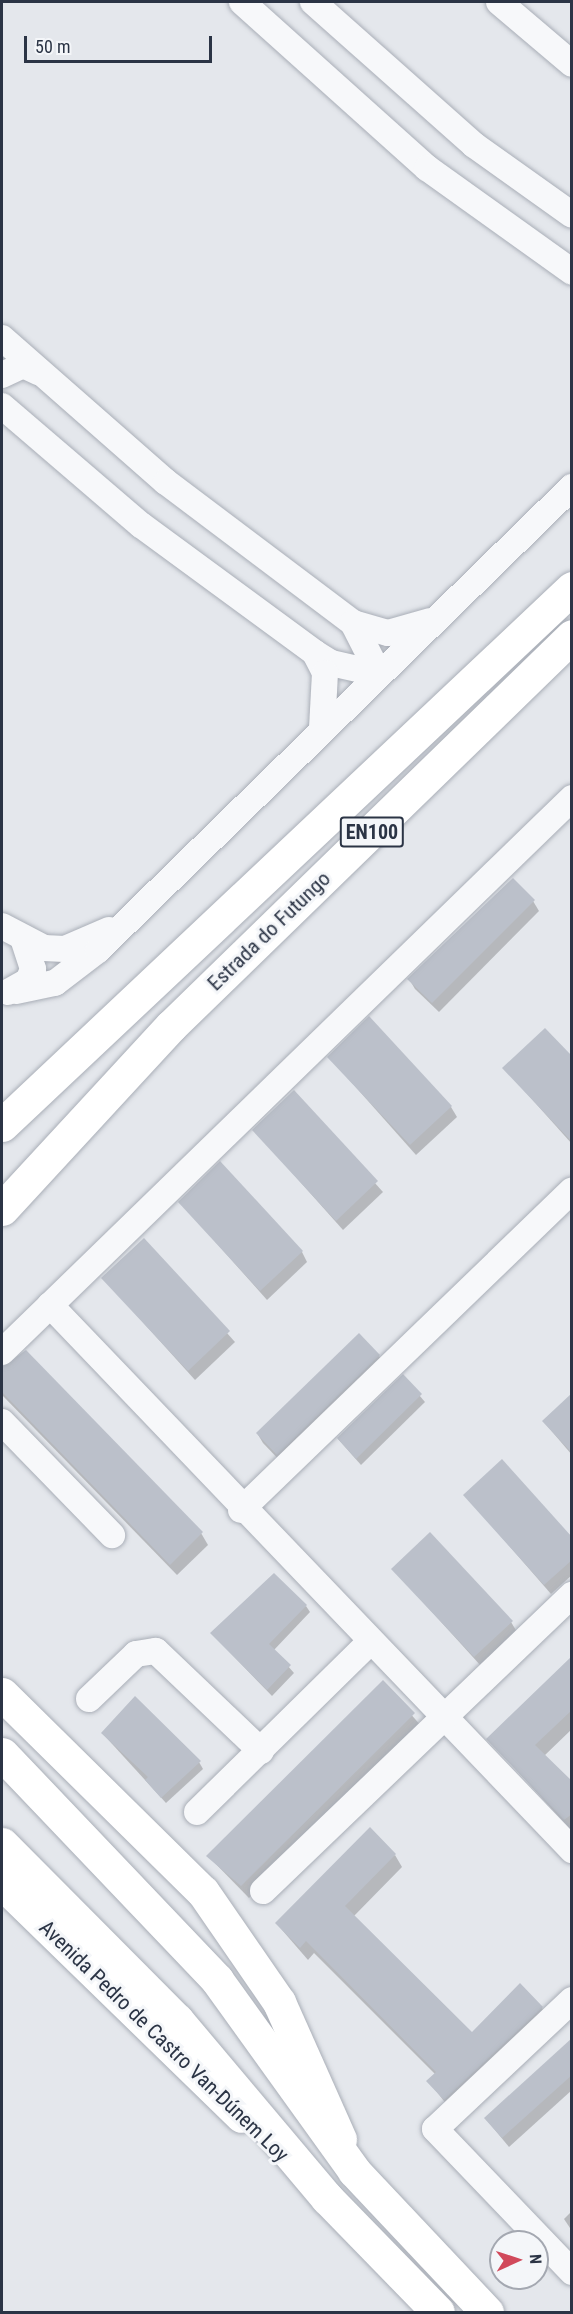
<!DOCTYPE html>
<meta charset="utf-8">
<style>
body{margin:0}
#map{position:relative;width:573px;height:2314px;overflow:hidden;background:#e4e7ec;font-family:"Roboto Condensed",sans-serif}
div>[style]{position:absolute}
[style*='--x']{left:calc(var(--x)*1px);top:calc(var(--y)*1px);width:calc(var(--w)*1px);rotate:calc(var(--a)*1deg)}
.shadow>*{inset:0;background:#0003}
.building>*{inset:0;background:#bbc0ca}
.roads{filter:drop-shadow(0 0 2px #a9aeb7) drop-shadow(0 0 2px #a9aeb7)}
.minor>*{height:26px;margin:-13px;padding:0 13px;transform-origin:13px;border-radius:13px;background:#f7f8fa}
.major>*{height:33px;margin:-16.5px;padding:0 16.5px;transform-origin:16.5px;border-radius:16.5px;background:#fff}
.highway>*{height:33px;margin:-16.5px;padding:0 16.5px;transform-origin:16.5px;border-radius:16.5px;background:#fff}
span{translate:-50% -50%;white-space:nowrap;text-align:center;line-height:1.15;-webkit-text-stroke:6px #f4f6f9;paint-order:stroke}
.shield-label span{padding:2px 4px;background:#f4f6f9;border:2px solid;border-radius:4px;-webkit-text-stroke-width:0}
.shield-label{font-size:20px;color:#2b3445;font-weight:700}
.street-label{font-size:21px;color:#2b3445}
.frame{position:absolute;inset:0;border:3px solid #2b3445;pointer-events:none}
.north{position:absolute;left:489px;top:2230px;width:60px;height:60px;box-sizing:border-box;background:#f4f6f9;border:2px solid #a4a8b1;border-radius:50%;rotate:87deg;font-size:16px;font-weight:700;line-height:24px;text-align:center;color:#2b3445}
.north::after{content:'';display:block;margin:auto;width:21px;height:27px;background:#d1495b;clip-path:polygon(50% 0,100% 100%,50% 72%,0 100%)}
.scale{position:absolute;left:24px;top:36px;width:188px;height:27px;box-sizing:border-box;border:3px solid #2b3445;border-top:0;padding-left:8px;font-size:18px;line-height:21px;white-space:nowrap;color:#2b3445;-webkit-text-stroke:4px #f4f6f9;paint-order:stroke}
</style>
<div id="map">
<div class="shadow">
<i style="clip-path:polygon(533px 901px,539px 911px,439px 1012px,415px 989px,409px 979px)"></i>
<i style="clip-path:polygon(329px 1057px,451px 1107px,457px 1117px,416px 1155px)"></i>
<i style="clip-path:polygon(572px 1059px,572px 1144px,504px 1068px)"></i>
<i style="clip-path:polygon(293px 1092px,383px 1192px,343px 1230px,254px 1130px)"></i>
<i style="clip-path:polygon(180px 1202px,302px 1252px,307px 1262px,267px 1300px)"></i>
<i style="clip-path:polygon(144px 1240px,235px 1342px,195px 1380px,103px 1278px)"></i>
<i style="clip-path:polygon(379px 1356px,385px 1366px,283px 1464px,263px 1443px,257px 1433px)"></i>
<i style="clip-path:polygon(3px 1368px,201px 1533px,208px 1545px,177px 1575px,2px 1395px)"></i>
<i style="clip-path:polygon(403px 1376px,425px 1402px,361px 1465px,338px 1439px)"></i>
<i style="clip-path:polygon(572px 1395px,572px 1455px,543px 1421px)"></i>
<i style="clip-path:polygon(465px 1495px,572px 1539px,572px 1575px,551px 1594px)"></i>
<i style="clip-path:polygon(393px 1569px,511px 1622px,517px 1632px,481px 1666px)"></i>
<i style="clip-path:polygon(306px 1606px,310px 1612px,274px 1650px,294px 1673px,272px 1696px,212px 1634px)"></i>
<i style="clip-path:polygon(572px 1658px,572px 1729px,544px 1756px,572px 1783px,572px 1831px,488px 1739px)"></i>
<i style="clip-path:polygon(383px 1682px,422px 1727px,249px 1898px,208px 1856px)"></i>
<i style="clip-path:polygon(103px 1734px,199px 1762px,203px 1769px,166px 1803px)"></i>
<i style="clip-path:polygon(395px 1855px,402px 1867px,354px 1916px,472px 2034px,542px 2008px,549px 2020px,452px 2111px,428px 2081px,435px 2074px,314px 1953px,308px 1960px,276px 1923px)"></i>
<i style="clip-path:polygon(572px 2040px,572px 2090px,509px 2147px,485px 2118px)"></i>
<i style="clip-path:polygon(572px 2211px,572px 2231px,564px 2219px)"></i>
</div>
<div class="building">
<i style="clip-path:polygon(513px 878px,535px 900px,432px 1003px,407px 979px)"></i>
<i style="clip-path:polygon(369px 1016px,452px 1106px,410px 1145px,327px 1057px)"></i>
<i style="clip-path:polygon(545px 1028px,572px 1056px,572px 1142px,502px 1068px)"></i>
<i style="clip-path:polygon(294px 1090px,378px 1181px,336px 1221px,252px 1130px)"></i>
<i style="clip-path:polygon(220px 1161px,303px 1251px,260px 1291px,178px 1202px)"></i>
<i style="clip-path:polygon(144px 1238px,230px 1331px,188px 1371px,101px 1278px)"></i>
<i style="clip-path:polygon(359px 1333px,380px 1355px,277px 1455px,256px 1433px)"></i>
<i style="clip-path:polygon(26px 1350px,203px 1532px,170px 1565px,2px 1392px,2px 1367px)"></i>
<i style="clip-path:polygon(403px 1374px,422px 1394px,356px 1459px,337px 1438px)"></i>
<i style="clip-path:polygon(572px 1393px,572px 1453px,542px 1421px)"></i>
<i style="clip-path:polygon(502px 1459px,572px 1537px,572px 1560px,544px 1585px,463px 1495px)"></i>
<i style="clip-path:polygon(430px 1532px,513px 1621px,474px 1657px,391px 1569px)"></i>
<i style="clip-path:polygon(274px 1573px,307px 1605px,269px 1644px,291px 1665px,267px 1690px,210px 1633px)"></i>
<i style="clip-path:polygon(572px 1656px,572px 1710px,535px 1745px,572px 1781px,572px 1814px,564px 1820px,486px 1739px)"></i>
<i style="clip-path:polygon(383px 1680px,415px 1713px,241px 1886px,206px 1856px)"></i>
<i style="clip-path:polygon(135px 1696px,201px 1761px,161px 1798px,145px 1780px,148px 1777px,101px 1733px)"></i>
<i style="clip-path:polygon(370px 1827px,396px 1854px,345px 1906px,472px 2032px,520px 1983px,543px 2007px,444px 2100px,426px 2081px,436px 2072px,306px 1941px,300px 1948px,275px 1923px)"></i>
<i style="clip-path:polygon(572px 2038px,572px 2075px,502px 2138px,484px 2118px)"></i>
</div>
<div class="roads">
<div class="minor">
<i style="--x:242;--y:2;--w:249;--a:41.9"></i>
<i style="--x:427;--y:168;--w:178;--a:35.6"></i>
<i style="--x:313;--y:2;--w:215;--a:41.6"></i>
<i style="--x:474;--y:145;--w:120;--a:35.5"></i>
<i style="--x:499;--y:2;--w:96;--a:40.3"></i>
<i style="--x:2;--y:338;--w:218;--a:41.3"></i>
<i style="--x:166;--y:482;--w:234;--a:37"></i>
<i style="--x:353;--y:623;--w:57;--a:63"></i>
<i style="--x:2;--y:375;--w:23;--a:-25"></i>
<i style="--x:23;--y:365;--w:17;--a:25"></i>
<i style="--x:2;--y:406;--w:183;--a:40.6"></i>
<i style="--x:141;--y:525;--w:216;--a:36.3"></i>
<i style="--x:315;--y:653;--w:19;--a:32"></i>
<i style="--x:331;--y:663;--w:49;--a:12.9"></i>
<i style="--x:353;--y:623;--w:36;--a:16"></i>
<i style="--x:388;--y:633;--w:44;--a:-15.9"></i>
<i style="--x:315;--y:653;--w:22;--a:63"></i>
<i style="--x:325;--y:673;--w:55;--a:93.1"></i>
<i style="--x:2;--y:926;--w:47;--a:27.6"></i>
<i style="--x:44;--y:948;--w:21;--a:3"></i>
<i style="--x:65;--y:949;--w:48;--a:-23.4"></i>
<i style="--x:16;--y:991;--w:40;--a:-12"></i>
<i style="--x:55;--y:983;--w:54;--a:-37.5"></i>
<i style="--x:98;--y:950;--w:663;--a:-44.33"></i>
<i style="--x:8;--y:992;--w:23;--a:-29"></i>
<i style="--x:28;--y:981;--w:13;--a:-67"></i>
<i style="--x:33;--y:969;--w:33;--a:-108"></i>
<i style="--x:50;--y:1305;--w:755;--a:46.23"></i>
<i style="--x:2;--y:1352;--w:795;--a:-44.18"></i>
<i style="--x:2;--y:1422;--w:158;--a:45.8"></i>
<i style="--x:241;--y:1510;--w:460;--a:-44"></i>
<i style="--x:89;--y:1699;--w:65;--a:-43.8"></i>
<i style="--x:136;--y:1654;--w:20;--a:-9"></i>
<i style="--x:156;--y:1651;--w:145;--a:43.6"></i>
<i style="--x:197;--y:1812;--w:241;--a:-44.5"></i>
<i style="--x:263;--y:1891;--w:428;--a:-43.8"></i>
<i style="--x:572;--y:2000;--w:188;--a:136.7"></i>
<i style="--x:435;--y:2129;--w:198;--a:46.2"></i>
</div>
<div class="major">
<i style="--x:2;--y:1125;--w:783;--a:-43.29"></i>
<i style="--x:2;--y:1209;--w:249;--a:-47.3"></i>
<i style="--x:171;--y:1026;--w:559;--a:-44.2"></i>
<i style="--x:2;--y:1694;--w:282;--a:44.6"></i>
<i style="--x:203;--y:1892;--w:134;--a:55.4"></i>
<i style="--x:279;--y:2002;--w:150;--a:66"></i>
<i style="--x:2;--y:1883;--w:334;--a:44.2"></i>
</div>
<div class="highway">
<i style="--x:2;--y:1754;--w:312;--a:46.4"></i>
<i style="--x:217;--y:1980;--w:235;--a:54.3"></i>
<i style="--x:354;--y:2171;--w:194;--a:46.7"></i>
<i style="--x:2;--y:1844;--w:248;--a:45.2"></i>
<i style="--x:177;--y:2020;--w:233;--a:49.9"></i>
<i style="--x:327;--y:2198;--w:159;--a:45.8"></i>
</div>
</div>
<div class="shield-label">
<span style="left:372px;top:832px">EN100</span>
</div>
<div class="street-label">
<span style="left:269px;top:931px;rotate:-44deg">Estrada do Futungo</span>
<span style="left:164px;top:2041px;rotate:44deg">Avenida Pedro de Castro Van-Dúnem Loy</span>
</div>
<div class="frame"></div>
<div class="north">N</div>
<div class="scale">50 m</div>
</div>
